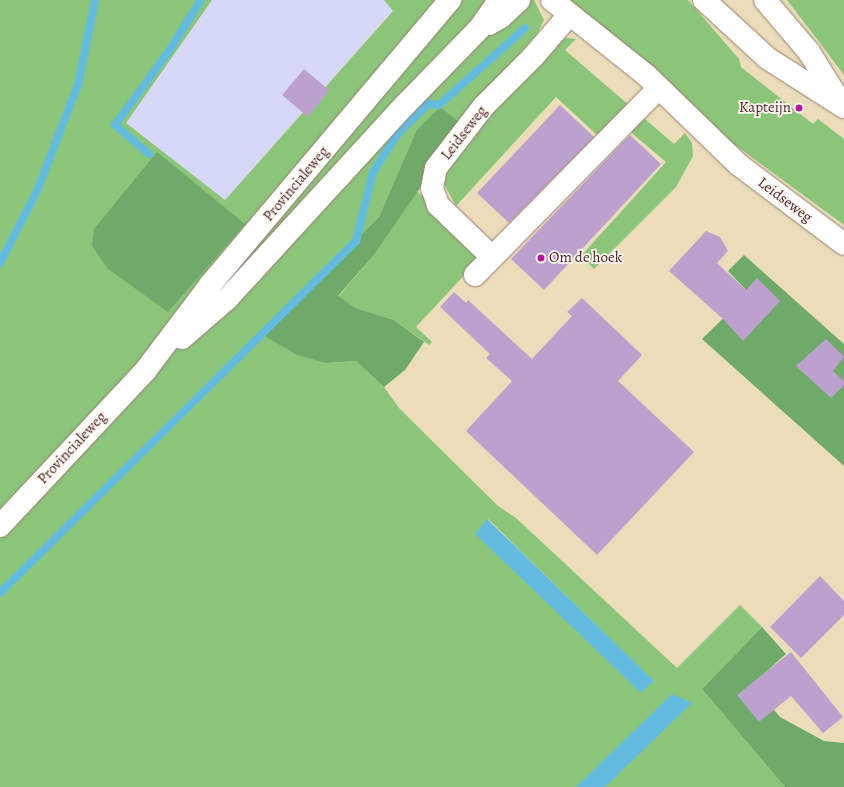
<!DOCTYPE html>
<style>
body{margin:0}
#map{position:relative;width:844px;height:787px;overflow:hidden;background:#ebddba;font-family:Alegreya,serif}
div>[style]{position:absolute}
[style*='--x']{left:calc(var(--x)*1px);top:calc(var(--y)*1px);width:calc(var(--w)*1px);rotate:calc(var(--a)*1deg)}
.built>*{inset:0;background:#d7d7f8}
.green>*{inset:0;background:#8bc57a}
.forest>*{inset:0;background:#70aa6a}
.water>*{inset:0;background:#63bce0}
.stream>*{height:8px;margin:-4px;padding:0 4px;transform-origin:4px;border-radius:4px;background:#63bce0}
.building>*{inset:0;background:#bca1cf}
.roads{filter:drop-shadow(0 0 1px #9a7e72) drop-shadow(0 0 1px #9a7e72)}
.minor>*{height:22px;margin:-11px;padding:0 11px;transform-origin:11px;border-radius:11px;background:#fff}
.major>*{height:22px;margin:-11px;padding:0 11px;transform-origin:11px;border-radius:11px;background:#fff}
.dots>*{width:11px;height:11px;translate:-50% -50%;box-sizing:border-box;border:2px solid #fbf7ec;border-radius:50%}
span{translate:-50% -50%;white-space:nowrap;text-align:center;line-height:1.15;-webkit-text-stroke:3.5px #fbf7ec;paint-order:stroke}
.poi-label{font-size:15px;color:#4a1f2b}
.right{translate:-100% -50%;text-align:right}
.left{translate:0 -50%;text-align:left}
.street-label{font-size:15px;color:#4a1f2b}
</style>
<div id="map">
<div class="built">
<i style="clip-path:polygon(212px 0,384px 0,393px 10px,225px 200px,126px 123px)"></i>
</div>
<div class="green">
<i style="clip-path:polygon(evenodd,0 0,212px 0,126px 123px,225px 200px,393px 11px,384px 0,534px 0,544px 20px,537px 34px,459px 122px,416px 131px,379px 217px,262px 334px,326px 363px,356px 361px,384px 387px,399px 408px,498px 506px,516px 518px,677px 668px,740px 605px,762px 627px,702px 689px,785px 787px,0 787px,0 0,488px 519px,653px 681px,476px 534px,488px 519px)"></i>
<i style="clip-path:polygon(565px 0,688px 0,739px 59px,741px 67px,813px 124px,818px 119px,844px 139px,844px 225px,727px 139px,644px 59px)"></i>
<i style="clip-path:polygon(787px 0,844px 0,844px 75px,817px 39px)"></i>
<i style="clip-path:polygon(566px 38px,576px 39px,565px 50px,674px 144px,685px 133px,692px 143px,693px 156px,676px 187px,594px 269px,581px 256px,666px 162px,627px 129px,610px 147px,556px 97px,456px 206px,443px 182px,444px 174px,485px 117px,554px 45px)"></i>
<i style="clip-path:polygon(417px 191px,483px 255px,416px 327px,432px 342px,429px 345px,394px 320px,356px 308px,338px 297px,374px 255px)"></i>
</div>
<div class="forest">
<i style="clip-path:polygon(440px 107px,463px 125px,374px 255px,338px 296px,356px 308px,394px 320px,424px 342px,405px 370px,384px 387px,356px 361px,326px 363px,297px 355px,261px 334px,379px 217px,416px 131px)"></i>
<i style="clip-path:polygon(157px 152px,245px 224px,168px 312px,108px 269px,92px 246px,94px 229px)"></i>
<i style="clip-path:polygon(744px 255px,844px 344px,844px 466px,702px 339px,749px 293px,728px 271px)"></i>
<i style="clip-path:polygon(762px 627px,786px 654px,740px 695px,769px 704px,780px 717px,824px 741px,844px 743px,844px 787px,785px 787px,702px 689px)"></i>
</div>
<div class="water">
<i style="clip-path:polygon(487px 519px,654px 681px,641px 693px,475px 534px)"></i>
<i style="clip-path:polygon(672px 694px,692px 703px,605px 787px,576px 787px)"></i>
</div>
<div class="stream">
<i style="--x:149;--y:154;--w:45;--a:-139.5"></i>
<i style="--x:115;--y:125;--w:92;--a:-53.9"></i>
<i style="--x:169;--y:51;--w:60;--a:-57.9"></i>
<i style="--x:0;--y:263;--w:81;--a:-62.8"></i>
<i style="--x:37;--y:191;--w:114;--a:-68.9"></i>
<i style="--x:78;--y:85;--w:87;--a:-78.7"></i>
<i style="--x:0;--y:593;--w:501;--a:-44.68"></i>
<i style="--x:356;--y:241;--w:71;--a:-76.2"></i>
<i style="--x:373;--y:172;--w:46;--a:-57.3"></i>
<i style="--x:398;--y:133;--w:42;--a:-44"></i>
<i style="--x:428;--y:104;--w:11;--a:5"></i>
<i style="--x:439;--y:105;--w:115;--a:-41.8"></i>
</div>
<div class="building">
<i style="clip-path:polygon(304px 69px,329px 90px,308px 117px,282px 95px)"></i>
<i style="clip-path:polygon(560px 105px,594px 137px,509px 223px,477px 193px)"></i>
<i style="clip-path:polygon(630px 135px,661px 164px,544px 290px,511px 259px)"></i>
<i style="clip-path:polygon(706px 231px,720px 237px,728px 251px,717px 263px,746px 290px,757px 278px,780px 301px,743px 341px,722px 318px,669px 271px)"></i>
<i style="clip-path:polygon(454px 292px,466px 303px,468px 300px,532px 359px,572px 316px,567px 312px,582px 298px,642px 355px,618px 381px,694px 452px,597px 555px,466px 431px,512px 381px,486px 358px,490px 354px,440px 307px)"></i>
<i style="clip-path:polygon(826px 339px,844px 357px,833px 371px,844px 381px,844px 385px,831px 398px,796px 366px)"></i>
<i style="clip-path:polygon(820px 576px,844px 601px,844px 615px,801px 658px,770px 627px)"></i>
<i style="clip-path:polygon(791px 652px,843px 717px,823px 733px,791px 696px,759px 722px,737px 695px)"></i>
</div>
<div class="roads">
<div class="minor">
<i style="--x:552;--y:0;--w:120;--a:38.6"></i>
<i style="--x:646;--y:75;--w:129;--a:44.1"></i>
<i style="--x:739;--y:165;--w:131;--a:37"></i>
<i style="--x:704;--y:0;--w:86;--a:42.6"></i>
<i style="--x:767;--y:58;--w:91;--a:32.5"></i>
<i style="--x:765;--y:0;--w:68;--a:49.8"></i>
<i style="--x:809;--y:52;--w:59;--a:58.2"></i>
<i style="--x:492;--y:257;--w:75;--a:-136.1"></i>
<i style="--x:438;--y:205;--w:18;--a:-109"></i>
<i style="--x:432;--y:188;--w:20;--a:-79"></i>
<i style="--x:436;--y:168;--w:77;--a:-52.4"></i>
<i style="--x:483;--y:107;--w:71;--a:-45"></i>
<i style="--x:533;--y:57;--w:55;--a:-49.4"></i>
<i style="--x:475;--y:275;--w:262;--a:-45.5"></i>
</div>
<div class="major">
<i style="--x:489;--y:24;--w:14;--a:-30"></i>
<i style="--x:501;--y:17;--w:25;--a:-43"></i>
<i style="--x:182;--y:338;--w:60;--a:-40.9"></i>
<i style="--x:227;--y:299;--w:263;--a:-47.5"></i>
<i style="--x:405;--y:105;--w:106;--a:-45.8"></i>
<i style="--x:479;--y:29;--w:35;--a:-55"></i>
<i style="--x:0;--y:526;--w:212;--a:-46.9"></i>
<i style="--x:145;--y:371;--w:108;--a:-52.9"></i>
<i style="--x:210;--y:285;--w:373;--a:-49.9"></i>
</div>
</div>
<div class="dots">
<i style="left:799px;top:108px;background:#b5179e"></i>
<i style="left:541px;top:258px;background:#b5179e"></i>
</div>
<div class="poi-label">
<span class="right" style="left:791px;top:108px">Kapteijn</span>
<span class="left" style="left:549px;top:258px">Om de hoek</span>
</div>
<div class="street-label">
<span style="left:464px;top:133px;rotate:-52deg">Leidseweg</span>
<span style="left:296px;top:184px;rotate:-50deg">Provincialeweg</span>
<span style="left:785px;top:200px;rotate:37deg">Leidseweg</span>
<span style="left:72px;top:448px;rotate:-47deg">Provincialeweg</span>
</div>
</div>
